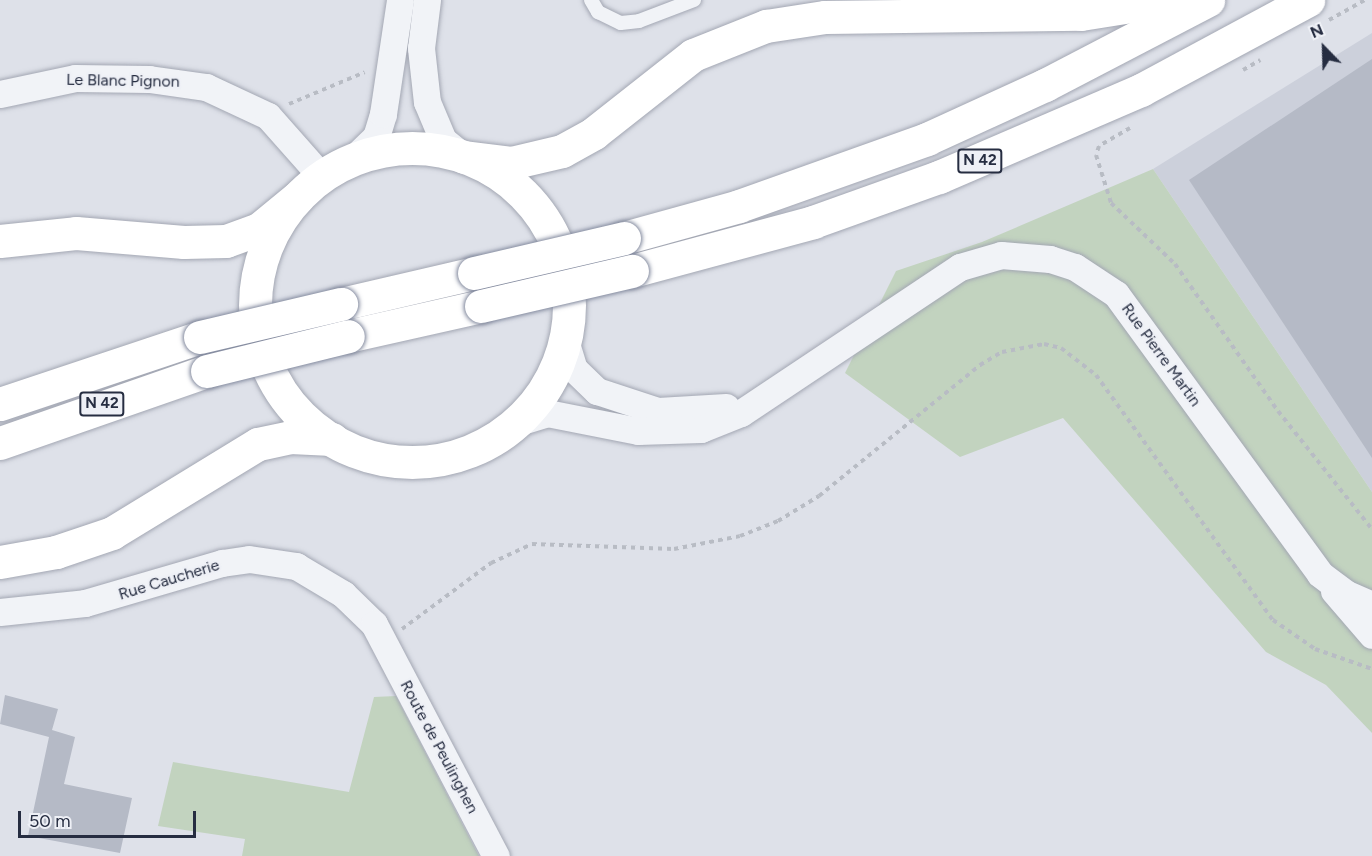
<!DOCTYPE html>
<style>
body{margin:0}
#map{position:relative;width:1372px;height:856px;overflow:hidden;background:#dee1e9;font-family:Figtree,sans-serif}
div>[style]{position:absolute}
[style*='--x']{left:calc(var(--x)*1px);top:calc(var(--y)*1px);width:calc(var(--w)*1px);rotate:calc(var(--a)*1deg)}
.built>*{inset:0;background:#ccd0db}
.green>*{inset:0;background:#c2d3bf}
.building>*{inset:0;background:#b5bac6}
.path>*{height:4px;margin-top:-2px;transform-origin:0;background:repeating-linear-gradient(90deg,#b8bcc4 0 4.5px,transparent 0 9px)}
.roads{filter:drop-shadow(0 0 2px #a3a7b3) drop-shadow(0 0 2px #a3a7b3)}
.lane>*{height:14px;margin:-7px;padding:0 7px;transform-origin:7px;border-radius:7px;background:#f1f3f7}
.street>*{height:27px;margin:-13.5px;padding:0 13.5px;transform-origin:13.5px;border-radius:13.5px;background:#f1f3f7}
.secondary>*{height:33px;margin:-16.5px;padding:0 16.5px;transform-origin:16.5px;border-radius:16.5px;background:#fff}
.secondary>.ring{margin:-16.5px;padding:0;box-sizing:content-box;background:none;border:33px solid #fff;border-radius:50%}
.highway>*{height:33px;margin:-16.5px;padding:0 16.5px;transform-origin:16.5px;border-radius:16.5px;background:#fff}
.bridges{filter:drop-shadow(0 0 2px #858ca0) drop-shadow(0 0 2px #858ca0)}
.highway-bridge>*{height:33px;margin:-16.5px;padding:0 16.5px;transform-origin:16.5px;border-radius:16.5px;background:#fff}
span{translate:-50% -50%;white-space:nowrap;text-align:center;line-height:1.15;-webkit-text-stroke:4.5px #eef0f6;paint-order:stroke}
.shield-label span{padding:2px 4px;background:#eef0f6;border:2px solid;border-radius:4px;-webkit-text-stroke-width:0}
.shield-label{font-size:15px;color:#262d41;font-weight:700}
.street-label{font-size:16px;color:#262d41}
.north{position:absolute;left:1294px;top:18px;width:60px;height:60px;-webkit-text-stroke:4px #eef0f6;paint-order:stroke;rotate:337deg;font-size:16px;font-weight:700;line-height:24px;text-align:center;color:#262d41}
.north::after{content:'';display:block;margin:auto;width:21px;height:27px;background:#262d41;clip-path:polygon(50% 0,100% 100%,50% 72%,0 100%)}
.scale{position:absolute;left:18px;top:811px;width:178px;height:27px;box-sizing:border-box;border:3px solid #262d41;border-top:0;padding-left:8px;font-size:18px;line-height:21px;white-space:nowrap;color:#262d41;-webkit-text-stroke:4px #eef0f6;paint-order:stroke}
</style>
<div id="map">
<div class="built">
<i style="clip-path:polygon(1372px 33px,1372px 492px,1153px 169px)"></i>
</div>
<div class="green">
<i style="clip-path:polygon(1153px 169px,1372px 492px,1372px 733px,1326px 685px,1266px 652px,1063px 418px,960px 457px,845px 373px,896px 271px,982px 242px)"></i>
<i style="clip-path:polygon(396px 696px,479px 856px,242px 856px,245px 839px,158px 826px,173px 762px,349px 792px,374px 697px)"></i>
</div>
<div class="building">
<i style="clip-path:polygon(1372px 59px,1372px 458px,1189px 180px)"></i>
<i style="clip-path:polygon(5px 695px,58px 709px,52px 730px,75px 737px,64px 784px,132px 798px,120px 853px,28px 836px,49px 737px,0 724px)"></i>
</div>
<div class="path">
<i style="--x:1329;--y:20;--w:41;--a:-29.1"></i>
<i style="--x:1243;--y:70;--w:20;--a:-30"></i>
<i style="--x:289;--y:104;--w:82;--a:-22.8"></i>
<i style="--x:1130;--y:128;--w:36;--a:150"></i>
<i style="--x:1099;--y:146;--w:9;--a:108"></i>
<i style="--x:1096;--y:155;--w:50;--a:72.6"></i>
<i style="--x:1111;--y:203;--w:88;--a:43.6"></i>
<i style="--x:1175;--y:264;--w:179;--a:55"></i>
<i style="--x:1278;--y:411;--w:151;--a:51.5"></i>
<i style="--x:402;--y:629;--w:111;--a:-36.6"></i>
<i style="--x:491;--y:563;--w:45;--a:-24.9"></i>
<i style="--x:532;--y:544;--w:142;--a:2"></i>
<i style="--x:674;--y:549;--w:67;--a:-11.1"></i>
<i style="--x:740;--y:536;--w:41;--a:-21.5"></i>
<i style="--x:778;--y:521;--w:48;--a:-31.4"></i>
<i style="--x:819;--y:496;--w:208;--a:-39.1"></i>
<i style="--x:980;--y:365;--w:26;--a:-31"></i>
<i style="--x:1002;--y:352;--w:43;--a:-10.8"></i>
<i style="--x:1044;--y:344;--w:17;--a:13"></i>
<i style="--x:1061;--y:348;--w:44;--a:37.6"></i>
<i style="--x:1096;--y:375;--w:302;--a:54.2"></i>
<i style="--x:1273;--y:620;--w:51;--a:34.6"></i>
<i style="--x:1315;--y:649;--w:60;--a:19.3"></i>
</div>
<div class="roads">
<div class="lane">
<i style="--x:591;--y:0;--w:14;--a:60"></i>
<i style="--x:598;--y:12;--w:25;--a:26"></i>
<i style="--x:621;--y:23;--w:18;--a:-6"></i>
<i style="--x:639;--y:21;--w:59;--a:-20.9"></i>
</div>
<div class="street">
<i style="--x:427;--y:0;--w:48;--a:97.1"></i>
<i style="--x:421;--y:48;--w:54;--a:83.7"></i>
<i style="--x:427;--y:102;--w:41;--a:67.2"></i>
<i style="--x:443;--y:140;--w:27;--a:39"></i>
<i style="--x:0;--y:94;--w:77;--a:-12"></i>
<i style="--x:75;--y:78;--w:74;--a:0.8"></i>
<i style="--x:149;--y:79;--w:58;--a:8"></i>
<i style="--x:206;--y:87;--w:68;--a:25.1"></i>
<i style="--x:268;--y:116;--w:81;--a:48.5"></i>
<i style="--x:352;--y:160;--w:33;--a:-44"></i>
<i style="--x:376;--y:137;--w:24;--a:-73"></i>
<i style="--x:383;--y:114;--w:115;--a:-81.5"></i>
<i style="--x:565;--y:340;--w:30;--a:73"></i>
<i style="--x:574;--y:369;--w:32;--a:44"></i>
<i style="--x:597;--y:391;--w:64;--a:18.2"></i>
<i style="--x:658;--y:411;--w:68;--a:-3.4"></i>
<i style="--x:515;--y:423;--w:34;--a:-17"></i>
<i style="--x:547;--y:413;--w:93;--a:11.2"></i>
<i style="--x:638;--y:431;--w:63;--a:-1.8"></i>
<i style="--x:701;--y:429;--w:43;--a:-21.8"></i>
<i style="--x:741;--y:413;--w:263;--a:-33.7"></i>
<i style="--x:960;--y:267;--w:43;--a:-16.3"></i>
<i style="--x:1001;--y:255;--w:49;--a:4.7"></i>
<i style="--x:1050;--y:259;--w:26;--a:18"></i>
<i style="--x:1075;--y:267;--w:49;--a:33.4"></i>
<i style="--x:1116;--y:294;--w:346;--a:53.9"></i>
<i style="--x:1320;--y:574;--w:31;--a:37"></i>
<i style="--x:1345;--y:593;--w:30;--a:24"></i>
<i style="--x:1334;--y:591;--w:58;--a:49.2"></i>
<i style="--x:0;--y:612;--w:85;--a:-6"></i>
<i style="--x:85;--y:603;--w:143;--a:-16.3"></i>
<i style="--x:222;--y:563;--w:27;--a:-8"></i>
<i style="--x:249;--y:559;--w:48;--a:8.5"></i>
<i style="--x:296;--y:566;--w:55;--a:30.8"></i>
<i style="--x:343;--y:594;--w:43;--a:44.1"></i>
<i style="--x:374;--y:624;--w:262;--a:62.3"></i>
</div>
<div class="secondary">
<i class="ring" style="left:255px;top:148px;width:281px;height:281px"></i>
</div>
<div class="highway">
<i style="--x:464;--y:157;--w:47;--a:7.3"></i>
<i style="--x:511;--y:163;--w:52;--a:-13.2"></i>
<i style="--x:562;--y:151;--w:37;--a:-29"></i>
<i style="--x:594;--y:133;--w:126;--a:-38.2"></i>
<i style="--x:693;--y:55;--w:79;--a:-21.7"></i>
<i style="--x:766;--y:26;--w:60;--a:-8.7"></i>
<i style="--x:825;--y:17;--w:256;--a:-0.7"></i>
<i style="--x:1081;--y:14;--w:89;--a:-9"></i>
<i style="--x:624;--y:238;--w:119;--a:-15.5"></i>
<i style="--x:739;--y:206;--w:200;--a:-19.6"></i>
<i style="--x:927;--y:139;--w:130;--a:-24.6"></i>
<i style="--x:1045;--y:85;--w:184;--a:-27.5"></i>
<i style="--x:0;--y:241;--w:76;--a:-6"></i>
<i style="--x:76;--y:233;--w:108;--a:4.8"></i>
<i style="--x:184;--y:242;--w:42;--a:-1.4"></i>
<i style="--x:226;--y:241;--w:35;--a:-20"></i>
<i style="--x:259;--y:229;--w:50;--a:-39.4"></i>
<i style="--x:632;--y:271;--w:188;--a:-15.1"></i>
<i style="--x:813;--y:222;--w:134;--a:-19.7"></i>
<i style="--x:939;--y:177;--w:220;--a:-23.3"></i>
<i style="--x:1141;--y:90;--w:190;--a:-28.3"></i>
<i style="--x:341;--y:304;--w:137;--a:-13.1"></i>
<i style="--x:348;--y:336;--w:136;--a:-12.7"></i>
<i style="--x:0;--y:404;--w:211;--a:-18.5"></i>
<i style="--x:0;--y:443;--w:219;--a:-19.2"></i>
<i style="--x:0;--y:562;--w:57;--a:-10.1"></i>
<i style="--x:56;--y:552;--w:59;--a:-18.7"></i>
<i style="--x:112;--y:533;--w:171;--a:-31.4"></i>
<i style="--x:258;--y:444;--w:33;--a:-12"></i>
<i style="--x:290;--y:437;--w:42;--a:2.7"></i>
</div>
</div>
<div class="bridges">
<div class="highway-bridge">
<i style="--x:474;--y:273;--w:154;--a:-13.1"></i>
<i style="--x:481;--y:306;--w:155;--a:-13.1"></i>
<i style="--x:200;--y:337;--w:145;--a:-13.2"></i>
<i style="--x:207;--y:371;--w:145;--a:-13.9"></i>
</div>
</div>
<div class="shield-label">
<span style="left:980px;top:161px">N 42</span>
<span style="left:102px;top:404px">N 42</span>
</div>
<div class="street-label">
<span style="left:123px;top:81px;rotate:1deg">Le Blanc Pignon</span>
<span style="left:1161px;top:355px;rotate:54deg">Rue Pierre Martin</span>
<span style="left:169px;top:580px;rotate:-17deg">Rue Caucherie</span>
<span style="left:439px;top:747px;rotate:62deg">Route de Peulinghen</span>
</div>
<div class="north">N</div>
<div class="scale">50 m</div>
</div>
